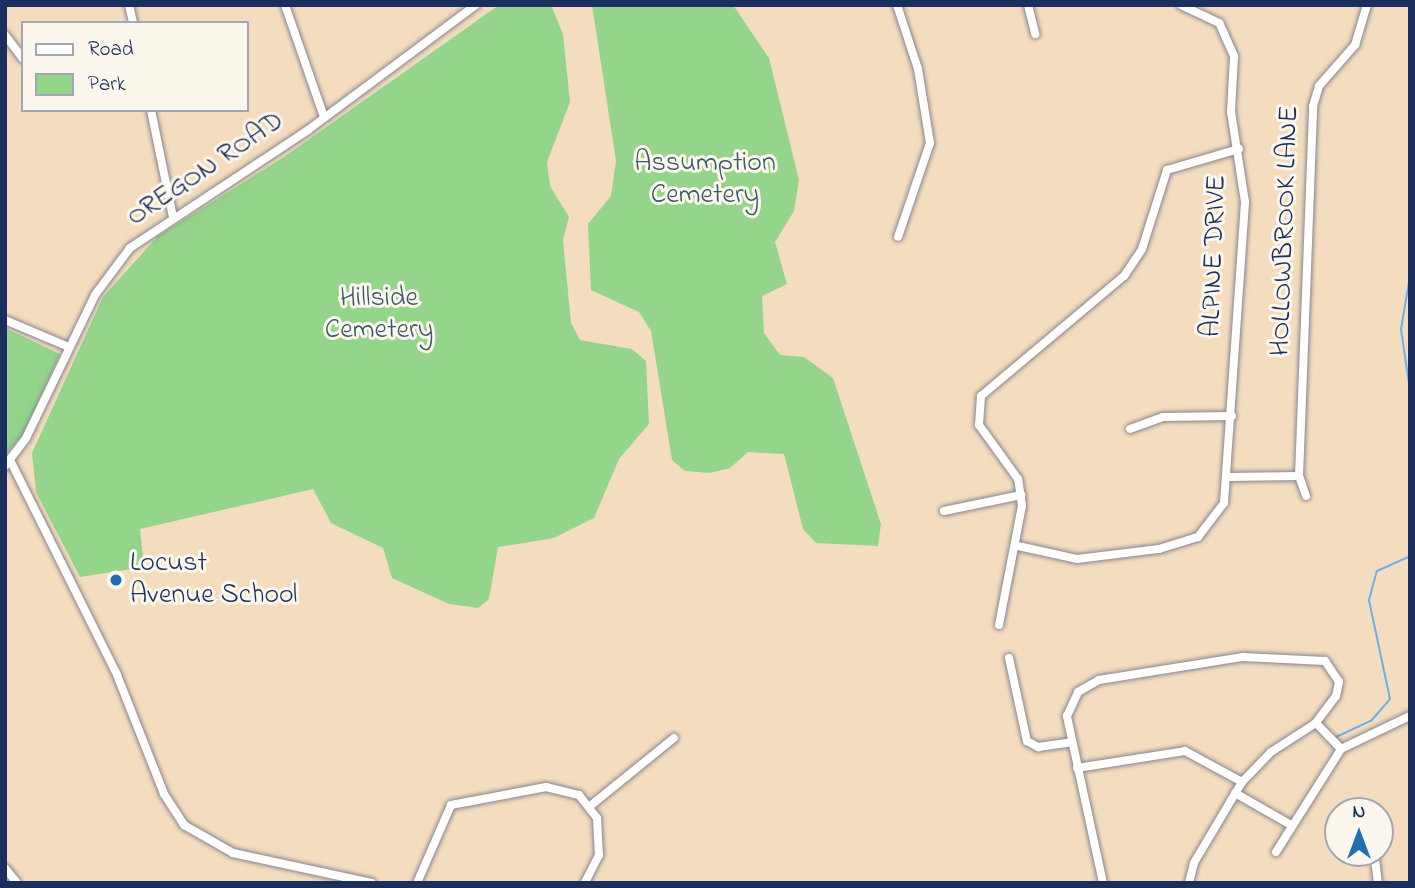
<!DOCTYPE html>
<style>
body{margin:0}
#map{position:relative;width:1415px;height:888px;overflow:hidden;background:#f4ddbf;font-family:"Indie Flower",sans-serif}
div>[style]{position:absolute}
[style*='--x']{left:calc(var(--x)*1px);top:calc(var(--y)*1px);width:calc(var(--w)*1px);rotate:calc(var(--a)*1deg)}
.green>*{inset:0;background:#94d48b}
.stream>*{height:2px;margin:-1px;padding:0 1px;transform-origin:1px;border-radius:1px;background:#6fb0e3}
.roads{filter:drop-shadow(0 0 2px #88868e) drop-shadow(0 0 2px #88868e)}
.minor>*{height:8px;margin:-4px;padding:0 4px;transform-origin:4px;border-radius:4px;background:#fff}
.dots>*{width:19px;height:19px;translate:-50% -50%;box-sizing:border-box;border:4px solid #fbf7ec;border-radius:50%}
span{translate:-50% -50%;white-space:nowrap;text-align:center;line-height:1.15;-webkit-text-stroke:6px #fbf7ec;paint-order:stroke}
.park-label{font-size:28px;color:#395869}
.street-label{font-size:28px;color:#1b2f5e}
.poi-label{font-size:28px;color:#1b2f5e}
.left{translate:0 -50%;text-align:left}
.frame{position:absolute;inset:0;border:7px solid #1b2f5e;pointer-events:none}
.legend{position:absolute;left:21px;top:21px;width:228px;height:91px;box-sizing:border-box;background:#fbf7ec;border:2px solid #a1a7b3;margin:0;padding:9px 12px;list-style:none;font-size:21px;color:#1b2f5e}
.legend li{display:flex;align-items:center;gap:14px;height:35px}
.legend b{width:35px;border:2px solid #a1a7b3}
.north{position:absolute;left:1324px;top:797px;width:70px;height:70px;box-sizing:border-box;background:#fbf7ec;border:2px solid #a1a7b3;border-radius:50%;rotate:0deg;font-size:19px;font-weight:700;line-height:28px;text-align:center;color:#1b2f5e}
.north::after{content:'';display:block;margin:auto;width:24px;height:32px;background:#1f6fb2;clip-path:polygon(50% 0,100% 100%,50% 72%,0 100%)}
</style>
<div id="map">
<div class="green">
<i style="clip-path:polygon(499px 5px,551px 5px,563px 34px,570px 102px,547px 162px,550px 186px,569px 217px,563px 240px,571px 323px,580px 340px,632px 349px,646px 361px,649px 424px,619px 459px,594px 518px,554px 538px,498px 547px,489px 599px,478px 608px,449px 604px,392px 578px,383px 548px,331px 523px,313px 489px,140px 529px,144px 567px,80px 577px,36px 492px,32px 453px,103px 297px,158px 236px,284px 157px)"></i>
<i style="clip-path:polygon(592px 5px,733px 5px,769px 58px,799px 180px,794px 211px,775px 242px,787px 284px,762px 296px,764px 333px,780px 355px,804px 357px,833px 378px,881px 524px,878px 546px,816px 543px,803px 529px,784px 454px,748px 452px,730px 468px,710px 473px,685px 471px,672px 460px,651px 331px,639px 312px,591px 290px,588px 224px,611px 196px,616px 161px)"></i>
<i style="clip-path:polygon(5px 328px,60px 354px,23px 435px,5px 456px)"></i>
</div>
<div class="stream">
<i style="--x:1410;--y:276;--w:54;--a:99.6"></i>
<i style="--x:1401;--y:329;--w:63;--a:81.7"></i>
<i style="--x:1336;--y:737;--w:38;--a:-25"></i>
<i style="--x:1371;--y:721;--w:29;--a:-49"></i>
<i style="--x:1390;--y:699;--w:101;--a:-102"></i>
<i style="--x:1369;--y:600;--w:30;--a:-75"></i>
<i style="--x:1377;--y:571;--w:36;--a:-24"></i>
</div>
<div class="roads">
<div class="minor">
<i style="--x:129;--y:5;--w:18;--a:77"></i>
<i style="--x:285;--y:5;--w:119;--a:70.8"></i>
<i style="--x:897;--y:5;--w:67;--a:71.8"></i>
<i style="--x:918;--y:69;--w:75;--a:80.8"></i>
<i style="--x:930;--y:143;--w:99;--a:108.8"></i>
<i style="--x:1028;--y:5;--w:30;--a:76"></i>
<i style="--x:5;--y:35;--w:30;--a:53"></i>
<i style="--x:151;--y:110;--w:109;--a:78.4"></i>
<i style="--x:5;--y:320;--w:69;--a:22.9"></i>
<i style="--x:1130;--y:429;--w:35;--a:-20"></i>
<i style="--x:1163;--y:417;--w:69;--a:-0.8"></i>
<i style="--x:11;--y:462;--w:238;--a:63.5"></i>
<i style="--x:117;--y:675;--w:128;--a:68.4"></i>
<i style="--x:164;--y:794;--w:37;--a:57"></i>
<i style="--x:184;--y:825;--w:56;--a:29.7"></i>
<i style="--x:233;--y:853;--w:142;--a:12.2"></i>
<i style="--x:5;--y:466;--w:35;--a:-53"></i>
<i style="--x:26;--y:438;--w:159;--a:-64.2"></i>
<i style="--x:95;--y:295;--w:59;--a:-53.3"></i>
<i style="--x:130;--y:248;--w:214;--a:-33.5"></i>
<i style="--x:308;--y:130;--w:209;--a:-36.7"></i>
<i style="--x:1228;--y:477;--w:71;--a:-0.8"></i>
<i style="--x:1306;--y:496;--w:21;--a:-109"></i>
<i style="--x:1299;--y:476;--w:370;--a:-87.8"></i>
<i style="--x:1313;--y:106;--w:21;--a:-73"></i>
<i style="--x:1319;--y:86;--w:55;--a:-48.7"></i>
<i style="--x:1355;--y:45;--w:42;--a:-73.3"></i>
<i style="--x:944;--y:511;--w:79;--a:-11.7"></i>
<i style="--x:1018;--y:546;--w:60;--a:12.4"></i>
<i style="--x:1077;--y:559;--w:83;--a:-7"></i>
<i style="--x:1159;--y:549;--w:41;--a:-17.1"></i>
<i style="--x:1198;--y:537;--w:43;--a:-52.6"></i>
<i style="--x:1224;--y:503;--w:302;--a:-86"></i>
<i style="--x:1245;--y:202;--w:91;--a:-98.8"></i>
<i style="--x:1231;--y:112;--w:56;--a:-86.9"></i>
<i style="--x:1234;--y:56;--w:36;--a:-114"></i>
<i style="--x:1219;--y:23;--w:42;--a:-154.7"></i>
<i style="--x:999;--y:625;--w:121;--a:-79.1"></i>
<i style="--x:1022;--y:506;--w:27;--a:-98"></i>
<i style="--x:1018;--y:479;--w:67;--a:-125.8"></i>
<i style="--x:979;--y:425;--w:29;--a:-86"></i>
<i style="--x:981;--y:396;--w:187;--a:-40"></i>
<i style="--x:1124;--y:276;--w:32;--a:-56"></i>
<i style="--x:1142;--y:249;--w:83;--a:-72.4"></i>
<i style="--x:1167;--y:170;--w:75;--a:-16.3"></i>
<i style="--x:1009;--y:658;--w:85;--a:77.8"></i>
<i style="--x:1027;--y:741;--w:13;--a:29"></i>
<i style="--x:1038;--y:747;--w:34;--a:-8"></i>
<i style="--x:1316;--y:723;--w:36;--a:46"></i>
<i style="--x:1077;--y:768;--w:109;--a:-8.9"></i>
<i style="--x:1185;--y:751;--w:65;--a:28.5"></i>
<i style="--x:1235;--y:793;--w:64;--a:29.7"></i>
<i style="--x:590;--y:806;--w:108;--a:-39"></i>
<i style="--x:1276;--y:852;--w:122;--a:-57.7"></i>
<i style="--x:1341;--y:749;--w:76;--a:-25.6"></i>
<i style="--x:1375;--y:859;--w:24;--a:83"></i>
<i style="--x:5;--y:868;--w:19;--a:51"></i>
<i style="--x:417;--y:883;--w:85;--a:-66.4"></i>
<i style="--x:451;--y:805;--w:97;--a:-10.7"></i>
<i style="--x:546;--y:787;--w:34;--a:14"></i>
<i style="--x:579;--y:795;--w:29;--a:52"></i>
<i style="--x:597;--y:818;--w:37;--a:87"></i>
<i style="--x:599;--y:855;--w:31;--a:117"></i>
<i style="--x:1103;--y:883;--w:171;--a:-102.2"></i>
<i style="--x:1067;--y:716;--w:26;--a:-65"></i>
<i style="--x:1078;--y:692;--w:24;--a:-30"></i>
<i style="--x:1099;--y:680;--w:146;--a:-9.1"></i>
<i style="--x:1243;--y:657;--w:82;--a:2.8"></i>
<i style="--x:1325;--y:661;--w:25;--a:56"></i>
<i style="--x:1339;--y:682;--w:14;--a:102"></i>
<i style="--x:1336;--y:696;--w:34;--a:127"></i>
<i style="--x:1316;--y:723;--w:54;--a:147.2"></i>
<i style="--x:1271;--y:752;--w:42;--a:134"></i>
<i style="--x:1242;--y:782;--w:94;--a:120.7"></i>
<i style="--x:1194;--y:863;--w:21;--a:104"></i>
</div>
</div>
<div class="dots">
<i style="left:116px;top:580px;background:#1f6fb2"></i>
</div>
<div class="park-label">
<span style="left:705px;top:180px">Assumption<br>Cemetery</span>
<span style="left:379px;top:315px">Hillside<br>Cemetery</span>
</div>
<div class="street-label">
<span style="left:206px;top:170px;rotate:-34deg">OREGON ROAD</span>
<span style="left:1286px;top:231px;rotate:-88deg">HOLLOWBROOK LANE</span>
<span style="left:1215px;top:256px;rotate:-88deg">ALPINE DRIVE</span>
</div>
<div class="poi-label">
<span class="left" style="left:130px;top:580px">Locust<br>Avenue School</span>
</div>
<div class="frame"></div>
<ul class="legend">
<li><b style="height:9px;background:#fff"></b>Road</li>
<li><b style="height:19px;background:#94d48b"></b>Park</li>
</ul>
<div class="north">N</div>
</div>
